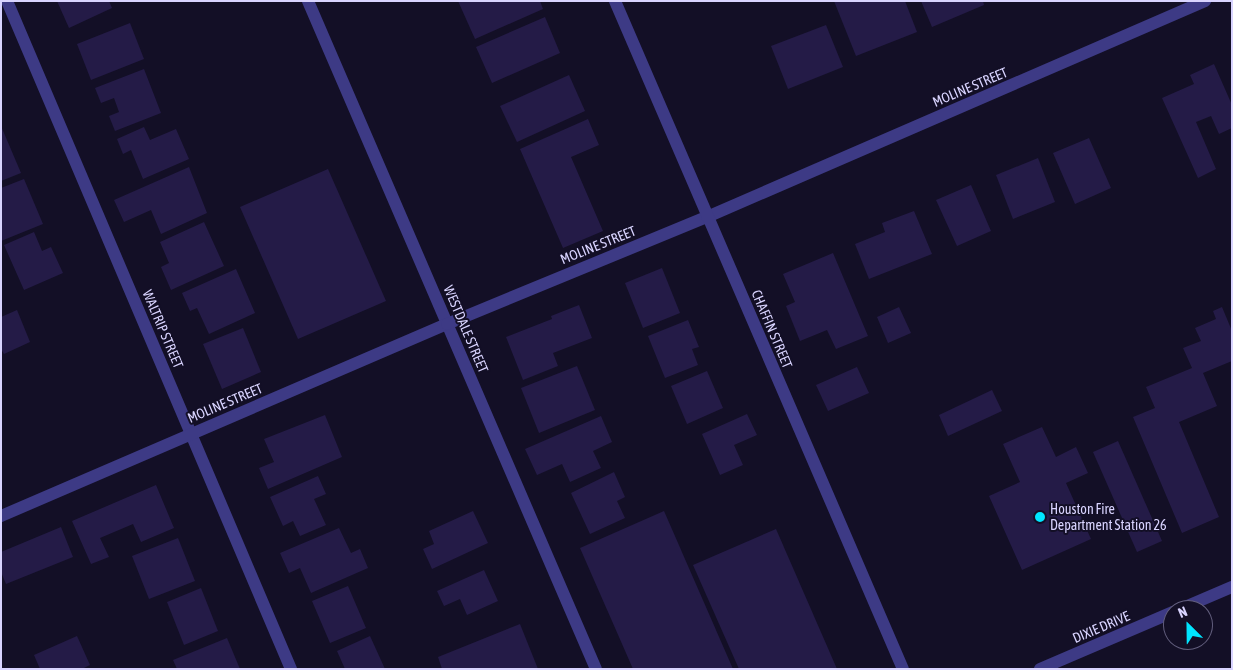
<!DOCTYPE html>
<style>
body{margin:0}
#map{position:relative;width:1233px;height:670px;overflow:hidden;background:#130f26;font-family:"Asap Condensed",sans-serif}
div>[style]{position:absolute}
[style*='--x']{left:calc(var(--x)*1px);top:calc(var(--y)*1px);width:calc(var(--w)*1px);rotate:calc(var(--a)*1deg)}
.building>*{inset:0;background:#241b47}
.minor>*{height:12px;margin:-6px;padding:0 6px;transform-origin:6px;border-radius:6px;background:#3d3a85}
.tertiary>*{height:12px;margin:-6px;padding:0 6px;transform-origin:6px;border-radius:6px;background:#3d3a85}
.dots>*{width:14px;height:14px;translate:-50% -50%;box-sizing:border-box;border:2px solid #130f26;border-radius:50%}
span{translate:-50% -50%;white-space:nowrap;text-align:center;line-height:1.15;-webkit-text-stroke:4px #130f26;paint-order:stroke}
.street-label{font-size:14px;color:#d9d4ff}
.poi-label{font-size:14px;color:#d9d4ff}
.left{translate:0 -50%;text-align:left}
.frame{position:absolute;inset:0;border:2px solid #d9d4ff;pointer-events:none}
.north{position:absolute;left:1163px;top:600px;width:50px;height:50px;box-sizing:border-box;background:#130f26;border:1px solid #625e7d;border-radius:50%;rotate:337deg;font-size:14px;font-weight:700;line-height:20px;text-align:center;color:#d9d4ff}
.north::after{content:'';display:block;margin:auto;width:18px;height:22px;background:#00e5ff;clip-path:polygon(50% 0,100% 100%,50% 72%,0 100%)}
</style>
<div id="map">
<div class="building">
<i style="clip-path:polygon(57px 1px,109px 1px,112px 8px,69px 28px)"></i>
<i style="clip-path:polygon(458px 1px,540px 1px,543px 9px,475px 39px)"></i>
<i style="clip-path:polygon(834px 1px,905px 1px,917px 32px,856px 56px)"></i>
<i style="clip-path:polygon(921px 1px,983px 1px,984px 5px,932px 27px)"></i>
<i style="clip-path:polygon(545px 17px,560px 53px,492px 83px,476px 47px)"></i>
<i style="clip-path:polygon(130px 23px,144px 59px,91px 80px,77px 44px)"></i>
<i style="clip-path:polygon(826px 25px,843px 67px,788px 89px,771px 46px)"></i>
<i style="clip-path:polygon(1214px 64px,1232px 105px,1232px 128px,1219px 134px,1211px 116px,1196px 122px,1216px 169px,1198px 178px,1162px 98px,1194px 84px,1190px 75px)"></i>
<i style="clip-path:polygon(144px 69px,161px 113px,115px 131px,109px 116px,119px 112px,114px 98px,101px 103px,95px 88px)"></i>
<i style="clip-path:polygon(569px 75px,585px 111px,517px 142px,500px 106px)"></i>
<i style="clip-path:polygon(588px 119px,599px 145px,571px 157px,603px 231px,563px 248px,520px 149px)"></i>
<i style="clip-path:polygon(1px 126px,21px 173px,1px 181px)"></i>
<i style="clip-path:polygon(144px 127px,150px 140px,176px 129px,189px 159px,143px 179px,131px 150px,123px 154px,117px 139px)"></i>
<i style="clip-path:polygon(1089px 138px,1111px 188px,1075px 204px,1053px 153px)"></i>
<i style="clip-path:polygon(1038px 158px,1055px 202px,1013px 219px,996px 175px)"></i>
<i style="clip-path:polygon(189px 167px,207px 213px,161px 234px,151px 210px,124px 222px,114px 200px)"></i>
<i style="clip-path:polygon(328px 169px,386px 301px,298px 339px,240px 207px)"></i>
<i style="clip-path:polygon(24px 179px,43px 224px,1px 241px,1px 188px)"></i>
<i style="clip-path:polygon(971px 185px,991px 231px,957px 246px,936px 200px)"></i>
<i style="clip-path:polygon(914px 211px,932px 254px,869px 279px,855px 244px,885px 232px,882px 223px)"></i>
<i style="clip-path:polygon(204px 222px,224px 266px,171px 290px,161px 267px,169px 263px,160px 242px)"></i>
<i style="clip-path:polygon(34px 232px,42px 251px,51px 247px,63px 273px,24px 290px,4px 245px)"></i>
<i style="clip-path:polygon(833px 253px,868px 336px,836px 349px,827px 330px,800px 341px,786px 306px,795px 302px,783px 274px)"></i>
<i style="clip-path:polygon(662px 268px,680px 313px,643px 328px,625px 283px)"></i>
<i style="clip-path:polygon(236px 269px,255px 313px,209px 334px,197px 308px,190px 311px,182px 293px)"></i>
<i style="clip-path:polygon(579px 305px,592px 338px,553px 353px,558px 366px,523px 380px,506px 337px,552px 319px,551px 316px)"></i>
<i style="clip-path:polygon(899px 307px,911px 333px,888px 343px,877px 317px)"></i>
<i style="clip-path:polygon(1222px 307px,1232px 331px,1232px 361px,1203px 373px,1217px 406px,1179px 422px,1219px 517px,1182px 533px,1133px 417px,1155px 408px,1146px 387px,1192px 368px,1183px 348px,1201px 341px,1195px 328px,1216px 319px,1213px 311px)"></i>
<i style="clip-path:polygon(17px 310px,30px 342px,4px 354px,1px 349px,1px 317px)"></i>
<i style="clip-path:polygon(688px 320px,699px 347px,692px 349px,698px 365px,665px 378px,648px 336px)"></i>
<i style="clip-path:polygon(243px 328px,261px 372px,222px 389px,203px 344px)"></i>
<i style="clip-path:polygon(577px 366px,595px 410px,539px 433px,521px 388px)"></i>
<i style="clip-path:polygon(857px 367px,869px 393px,828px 411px,816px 385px)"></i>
<i style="clip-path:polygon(707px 371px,723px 408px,687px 424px,671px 386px)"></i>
<i style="clip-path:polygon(992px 390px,1002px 411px,948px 436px,939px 415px)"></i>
<i style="clip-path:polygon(747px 414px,757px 435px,734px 445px,743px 465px,720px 475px,702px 434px)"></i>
<i style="clip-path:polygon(325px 415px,342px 457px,268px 489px,259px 468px,274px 462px,264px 439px)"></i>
<i style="clip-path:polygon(601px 416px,612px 442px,593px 451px,601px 468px,570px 482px,562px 464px,537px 475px,525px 449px)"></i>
<i style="clip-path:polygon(1042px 427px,1056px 457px,1076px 447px,1088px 473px,1066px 483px,1091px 539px,1022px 570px,989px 496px,1020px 482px,1003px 444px)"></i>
<i style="clip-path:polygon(1118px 441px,1162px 541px,1137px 552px,1093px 452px)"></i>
<i style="clip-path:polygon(614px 472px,625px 497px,617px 501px,625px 518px,590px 534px,571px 493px)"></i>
<i style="clip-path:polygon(318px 476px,326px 494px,314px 499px,326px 525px,300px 536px,293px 521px,283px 526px,270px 497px)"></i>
<i style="clip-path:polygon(156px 485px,174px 528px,141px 542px,133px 524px,100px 538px,109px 557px,91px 564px,72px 521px)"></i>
<i style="clip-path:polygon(473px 511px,488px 543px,432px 569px,423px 549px,434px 544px,429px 531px)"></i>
<i style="clip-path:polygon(664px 511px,733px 669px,633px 669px,580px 548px)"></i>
<i style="clip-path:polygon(61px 527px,73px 557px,6px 584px,1px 572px,1px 552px)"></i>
<i style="clip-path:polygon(339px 528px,351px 553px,360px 549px,368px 568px,311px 593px,300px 568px,289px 573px,280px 553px)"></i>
<i style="clip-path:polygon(776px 529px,837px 669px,739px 669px,693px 565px)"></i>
<i style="clip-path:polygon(178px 538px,195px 581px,149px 599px,132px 556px)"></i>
<i style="clip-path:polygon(484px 570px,498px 601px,467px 615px,460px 599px,444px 606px,437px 591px)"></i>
<i style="clip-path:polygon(348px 586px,366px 628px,330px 643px,312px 601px)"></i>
<i style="clip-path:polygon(201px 588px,218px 631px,184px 645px,167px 602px)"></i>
<i style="clip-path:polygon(520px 624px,538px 669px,442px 669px,438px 657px)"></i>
<i style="clip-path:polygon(77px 636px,90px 665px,82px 669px,40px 669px,34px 655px)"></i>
<i style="clip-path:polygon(370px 636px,385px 669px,345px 669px,337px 651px)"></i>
<i style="clip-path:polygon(227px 638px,240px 669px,177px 669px,173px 660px)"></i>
</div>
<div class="minor">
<i style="--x:7;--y:1;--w:726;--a:66.97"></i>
<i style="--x:308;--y:1;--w:727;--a:66.68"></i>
<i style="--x:1;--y:516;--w:486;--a:-23.3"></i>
<i style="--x:447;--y:324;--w:281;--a:-22.4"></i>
<i style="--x:707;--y:217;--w:543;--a:-23.45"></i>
</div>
<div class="tertiary">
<i style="--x:615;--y:1;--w:727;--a:66.68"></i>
<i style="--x:1178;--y:610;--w:59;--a:-23.1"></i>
<i style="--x:1040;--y:669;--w:145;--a:-23.2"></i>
</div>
<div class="dots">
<i style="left:1040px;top:517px;background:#00e5ff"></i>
</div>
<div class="street-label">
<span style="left:970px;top:87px;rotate:-23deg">MOLINE STREET</span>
<span style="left:598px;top:245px;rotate:-22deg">MOLINE STREET</span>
<span style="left:163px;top:329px;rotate:67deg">WALTRIP STREET</span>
<span style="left:466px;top:329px;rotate:67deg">WESTDALE STREET</span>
<span style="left:772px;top:329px;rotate:67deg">CHAFFIN STREET</span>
<span style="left:225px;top:403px;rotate:-23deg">MOLINE STREET</span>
<span style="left:1101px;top:627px;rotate:-23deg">DIXIE DRIVE</span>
</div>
<div class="poi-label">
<span class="left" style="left:1050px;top:517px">Houston Fire<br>Department Station 26</span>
</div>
<div class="frame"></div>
<div class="north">N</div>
</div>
